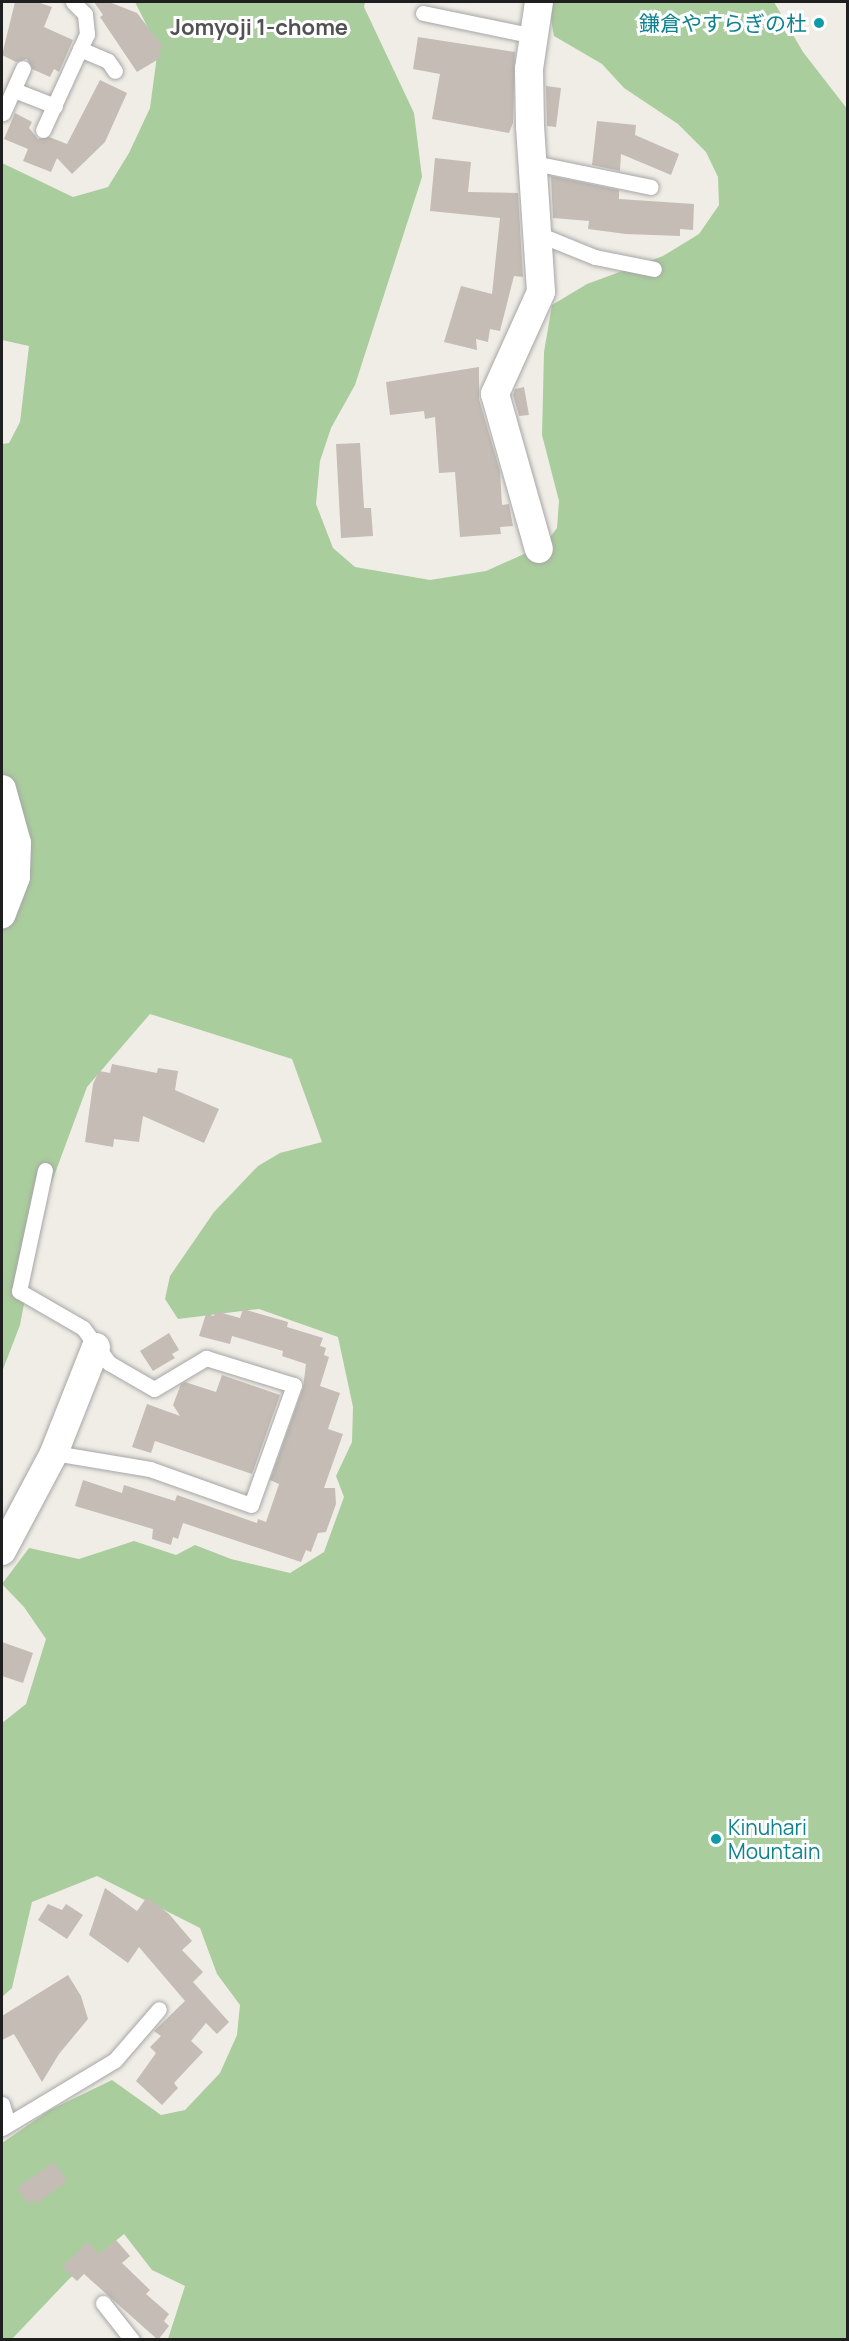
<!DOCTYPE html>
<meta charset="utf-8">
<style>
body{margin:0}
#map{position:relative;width:849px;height:2341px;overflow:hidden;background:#f0ede6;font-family:Manrope,"Noto Sans JP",sans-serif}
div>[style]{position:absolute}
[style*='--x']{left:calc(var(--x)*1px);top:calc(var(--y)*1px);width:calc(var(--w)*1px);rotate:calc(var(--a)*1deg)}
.forest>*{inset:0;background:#aacd9d}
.building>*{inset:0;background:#c4bcb5}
.roads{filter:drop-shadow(0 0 2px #a6a6a6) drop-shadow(0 0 2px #a6a6a6)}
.service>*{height:15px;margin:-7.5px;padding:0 7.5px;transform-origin:7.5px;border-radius:7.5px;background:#fff}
.minor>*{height:28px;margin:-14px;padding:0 14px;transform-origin:14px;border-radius:14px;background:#fff}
.dots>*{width:16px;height:16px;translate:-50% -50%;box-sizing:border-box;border:3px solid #fff;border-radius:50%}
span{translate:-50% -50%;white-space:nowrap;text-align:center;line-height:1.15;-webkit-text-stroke:6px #fff;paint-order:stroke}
.culture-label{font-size:21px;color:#0d838f}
.right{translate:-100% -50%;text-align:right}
.left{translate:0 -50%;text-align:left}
.neighbourhood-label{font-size:22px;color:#525252;font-weight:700}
.frame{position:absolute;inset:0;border:3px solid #1f1f1f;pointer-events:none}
</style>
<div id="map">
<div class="forest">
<i style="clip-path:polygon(135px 2px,365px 2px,364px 7px,414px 113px,422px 177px,355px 385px,331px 428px,320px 461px,316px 504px,333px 548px,355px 567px,430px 580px,486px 571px,544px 545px,557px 528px,559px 501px,542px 435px,544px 352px,552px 305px,587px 284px,663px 256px,699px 234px,719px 205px,718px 177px,706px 152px,678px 124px,624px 88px,602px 64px,554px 36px,548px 2px,774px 2px,803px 52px,848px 110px,847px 2339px,168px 2339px,185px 2286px,152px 2270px,124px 2234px,69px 2279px,12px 2339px,2px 2339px,2px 2143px,50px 2110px,112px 2080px,161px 2115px,185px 2110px,220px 2073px,237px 2035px,240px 2005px,217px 1974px,200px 1928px,97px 1876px,32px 1902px,12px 1988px,2px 1997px,2px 1723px,26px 1704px,46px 1639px,24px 1607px,2px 1584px,29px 1548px,79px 1559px,134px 1541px,176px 1555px,195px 1545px,231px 1559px,290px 1573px,324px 1552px,344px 1497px,336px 1476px,352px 1442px,353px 1407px,338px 1337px,259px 1309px,178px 1319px,165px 1299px,170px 1276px,214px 1212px,258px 1166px,280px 1153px,322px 1142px,292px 1059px,150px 1014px,87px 1087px,31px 1238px,29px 1278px,20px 1325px,2px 1372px,2px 444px,9px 443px,20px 422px,29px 346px,2px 340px,2px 163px,73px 197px,108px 187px,129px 153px,150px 108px,158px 48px)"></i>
</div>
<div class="building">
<i style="clip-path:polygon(15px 2px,37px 2px,52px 7px,44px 27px,73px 40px,59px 72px,54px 69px,50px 77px,32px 69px,27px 59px,16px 62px,2px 55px)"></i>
<i style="clip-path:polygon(94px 2px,109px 2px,137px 13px,163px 47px,158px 51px,162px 57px,137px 72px,100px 17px,103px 15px)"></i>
<i style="clip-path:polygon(418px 37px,515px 52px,513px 123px,509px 133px,432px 119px,440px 74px,413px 69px)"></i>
<i style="clip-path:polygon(100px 80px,127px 93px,105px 142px,72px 174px,57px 158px,51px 172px,23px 161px,28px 149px,4px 139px,15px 113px,32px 122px,29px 128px,38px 139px,49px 137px,67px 144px)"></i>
<i style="clip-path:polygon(546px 86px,561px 88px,556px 127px,547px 126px)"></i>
<i style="clip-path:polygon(597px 121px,636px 125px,635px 135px,679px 154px,671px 175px,621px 154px,620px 171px,592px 165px)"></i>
<i style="clip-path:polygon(435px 158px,471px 162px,468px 192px,518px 193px,523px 277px,514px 276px,500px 331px,490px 329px,488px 342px,476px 339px,477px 350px,444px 342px,461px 286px,492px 294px,500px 218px,430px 211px)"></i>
<i style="clip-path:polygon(551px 176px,619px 190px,619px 199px,694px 204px,693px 230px,680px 229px,680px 236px,626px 234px,588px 229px,589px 221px,553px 218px)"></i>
<i style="clip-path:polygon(479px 367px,479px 399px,500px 471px,502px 505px,509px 504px,513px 526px,500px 527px,501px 534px,460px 537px,455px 472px,439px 473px,435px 417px,425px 419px,424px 411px,390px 415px,386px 382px)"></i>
<i style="clip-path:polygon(524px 387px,529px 415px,519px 416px,513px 395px,515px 389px)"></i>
<i style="clip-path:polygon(360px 443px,364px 508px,371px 508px,373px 536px,341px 538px,336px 444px)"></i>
<i style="clip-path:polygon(112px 1064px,157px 1073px,158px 1068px,178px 1071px,175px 1090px,219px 1109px,204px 1143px,143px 1116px,139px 1142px,114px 1139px,113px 1147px,85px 1142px,93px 1084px,99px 1071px,110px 1073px)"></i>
<i style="clip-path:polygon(243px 1309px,288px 1322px,287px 1327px,323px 1338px,320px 1346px,326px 1348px,324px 1355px,329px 1357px,320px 1386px,340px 1393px,328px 1429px,343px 1434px,324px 1488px,335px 1488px,336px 1504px,326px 1532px,318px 1533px,311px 1552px,306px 1550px,301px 1562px,183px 1523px,178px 1539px,173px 1537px,171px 1545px,152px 1539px,153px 1529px,75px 1506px,83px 1480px,122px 1493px,124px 1485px,175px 1501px,177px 1495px,257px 1523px,258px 1519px,266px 1522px,279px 1484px,270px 1480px,303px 1388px,306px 1364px,282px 1356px,283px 1351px,232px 1336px,230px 1344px,199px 1336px,206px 1314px,214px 1316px,215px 1311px,240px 1318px)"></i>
<i style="clip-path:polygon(169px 1333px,179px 1350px,172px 1354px,175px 1358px,153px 1371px,140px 1351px)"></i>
<i style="clip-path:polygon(222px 1375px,280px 1395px,252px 1474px,155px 1441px,151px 1453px,132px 1447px,147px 1404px,180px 1416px,173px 1405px,181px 1384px,185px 1382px,216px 1392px)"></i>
<i style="clip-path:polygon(2px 1642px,33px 1653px,23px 1683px,2px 1676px)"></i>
<i style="clip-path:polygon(105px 1888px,137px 1911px,147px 1897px,169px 1914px,192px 1941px,182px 1950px,203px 1972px,193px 1982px,229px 2022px,217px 2034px,206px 2023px,191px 2041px,203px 2052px,174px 2083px,178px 2088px,162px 2105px,136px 2081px,156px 2053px,150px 2047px,161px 2036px,154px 2031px,185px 2001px,139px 1947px,128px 1963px,89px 1935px)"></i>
<i style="clip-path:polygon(48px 1904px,62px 1910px,66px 1904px,83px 1915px,67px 1939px,38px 1920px)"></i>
<i style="clip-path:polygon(68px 1975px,81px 1996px,88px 2019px,59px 2054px,42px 2082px,14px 2034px,2px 2040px,2px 2016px)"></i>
<i style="clip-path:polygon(54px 2162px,67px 2181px,36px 2204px,33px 2200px,28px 2204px,17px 2188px)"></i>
<i style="clip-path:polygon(116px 2240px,130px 2256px,122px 2263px,150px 2290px,146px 2294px,169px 2314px,164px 2321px,169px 2326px,158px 2340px,84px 2274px,77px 2281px,62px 2267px,88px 2242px,99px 2254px)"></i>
</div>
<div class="roads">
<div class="service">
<i style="--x:423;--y:13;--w:113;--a:11.7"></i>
<i style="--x:80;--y:49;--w:30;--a:23"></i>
<i style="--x:108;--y:61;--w:12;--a:55"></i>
<i style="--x:14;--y:90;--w:44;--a:21.3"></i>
<i style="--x:3;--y:113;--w:49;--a:-66"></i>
<i style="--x:43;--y:130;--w:106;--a:-65.4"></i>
<i style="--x:87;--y:34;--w:20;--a:-96"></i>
<i style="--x:85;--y:14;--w:17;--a:-135"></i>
<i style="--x:534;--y:163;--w:119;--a:11.6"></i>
<i style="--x:538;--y:234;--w:61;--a:22"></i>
<i style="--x:595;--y:257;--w:60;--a:11.5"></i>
<i style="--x:45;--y:1170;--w:124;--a:102.1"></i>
<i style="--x:19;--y:1291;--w:74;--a:30"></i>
<i style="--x:83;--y:1328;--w:44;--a:53.4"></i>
<i style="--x:109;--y:1363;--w:52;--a:30"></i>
<i style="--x:154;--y:1389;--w:61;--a:-30.8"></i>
<i style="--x:206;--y:1358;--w:92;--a:17.1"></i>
<i style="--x:294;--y:1385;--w:127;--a:109.7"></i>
<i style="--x:251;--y:1505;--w:107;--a:-160.4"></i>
<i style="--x:150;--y:1469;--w:97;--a:-170.5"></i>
<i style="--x:2;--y:2104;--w:21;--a:73"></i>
<i style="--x:2;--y:2128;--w:132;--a:-31"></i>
<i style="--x:115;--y:2060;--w:67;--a:-49.2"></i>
<i style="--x:103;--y:2303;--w:47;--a:51.9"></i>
</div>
<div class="minor">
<i style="--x:539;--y:2;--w:68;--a:98.5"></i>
<i style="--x:529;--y:69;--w:57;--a:89"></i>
<i style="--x:530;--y:126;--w:166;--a:86.2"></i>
<i style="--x:541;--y:292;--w:112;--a:114.3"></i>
<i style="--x:495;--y:394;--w:161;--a:74.2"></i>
<i style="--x:2;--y:789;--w:56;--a:74.5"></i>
<i style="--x:17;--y:843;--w:34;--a:92"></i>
<i style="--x:16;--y:877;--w:40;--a:111"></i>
<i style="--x:2;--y:1551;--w:111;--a:-62"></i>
<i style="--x:54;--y:1453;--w:114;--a:-68.4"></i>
</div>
</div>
<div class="dots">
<i style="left:819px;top:23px;background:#0f9aa8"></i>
<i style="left:716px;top:1839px;background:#0f9aa8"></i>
</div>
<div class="culture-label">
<span class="right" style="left:807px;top:23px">鎌倉やすらぎの杜</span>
<span class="left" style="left:728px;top:1839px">Kinuhari<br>Mountain</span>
</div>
<div class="neighbourhood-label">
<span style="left:259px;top:28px">Jomyoji 1-chome</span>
</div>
<div class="frame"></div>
</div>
